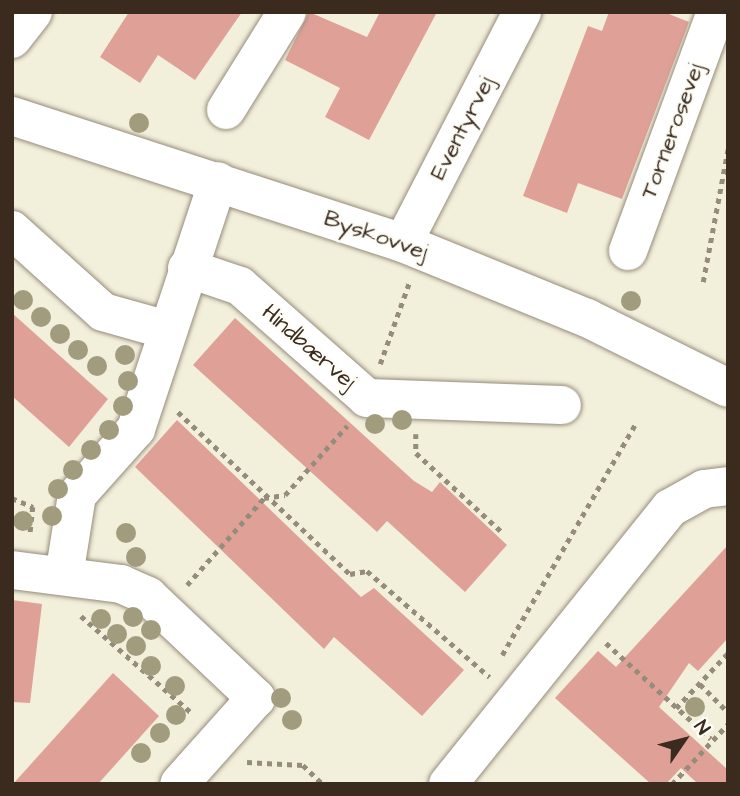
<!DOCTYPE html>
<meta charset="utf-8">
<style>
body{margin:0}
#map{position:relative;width:740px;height:796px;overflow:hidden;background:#f2efdb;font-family:"Architects Daughter",sans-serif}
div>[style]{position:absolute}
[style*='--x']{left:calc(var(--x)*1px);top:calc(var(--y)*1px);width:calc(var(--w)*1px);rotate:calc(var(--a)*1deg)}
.building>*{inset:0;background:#dfa197}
.path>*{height:4.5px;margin-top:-2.25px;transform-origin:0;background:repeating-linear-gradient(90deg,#968c7c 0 5px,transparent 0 10px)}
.roads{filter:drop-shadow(0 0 2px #968c7c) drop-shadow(0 0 2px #968c7c)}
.minor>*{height:38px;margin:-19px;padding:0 19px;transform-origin:19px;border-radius:19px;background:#fff}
.major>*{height:38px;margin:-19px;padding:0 19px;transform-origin:19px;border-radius:19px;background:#fff}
.trees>*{width:20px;height:20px;margin:-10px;border-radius:50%;background:#a29c7f}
span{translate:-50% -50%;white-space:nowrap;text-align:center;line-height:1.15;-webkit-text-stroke:5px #fdfcf7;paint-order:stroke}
.street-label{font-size:23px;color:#3b2a1e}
.frame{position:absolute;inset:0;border:14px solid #3b2a1e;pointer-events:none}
.north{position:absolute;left:649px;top:705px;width:70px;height:70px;-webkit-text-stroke:5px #fdfcf7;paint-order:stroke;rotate:55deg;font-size:19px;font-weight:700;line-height:28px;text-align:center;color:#3b2a1e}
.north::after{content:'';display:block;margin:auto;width:24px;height:32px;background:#3b2a1e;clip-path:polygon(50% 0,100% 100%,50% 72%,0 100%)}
</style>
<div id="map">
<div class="building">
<i style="clip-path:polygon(129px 12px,242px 12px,195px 80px,158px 55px,140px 83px,100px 57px)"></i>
<i style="clip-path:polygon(309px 12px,367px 37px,380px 12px,437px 12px,369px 140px,325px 117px,340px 88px,285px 60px)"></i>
<i style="clip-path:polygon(609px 12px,664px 12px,689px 22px,622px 199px,578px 183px,567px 213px,523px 196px,588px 26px,602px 31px)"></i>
<i style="clip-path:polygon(12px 313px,108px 399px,69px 447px,12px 396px)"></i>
<i style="clip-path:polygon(235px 318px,414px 481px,432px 492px,440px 482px,507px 545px,465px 592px,387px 521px,377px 532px,193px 365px)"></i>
<i style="clip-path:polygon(177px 420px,361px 597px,374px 588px,464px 670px,422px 716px,334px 637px,324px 649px,135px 467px)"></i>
<i style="clip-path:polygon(728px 545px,728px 638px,698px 671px,689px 663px,659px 707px,728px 770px,728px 784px,698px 784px,681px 768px,666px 784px,651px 784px,555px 698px,598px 651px,616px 667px)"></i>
<i style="clip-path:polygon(12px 600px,42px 604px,30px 703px,12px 702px)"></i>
<i style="clip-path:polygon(113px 673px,159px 716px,98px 784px,13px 784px)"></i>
</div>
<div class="path">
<i style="--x:703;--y:282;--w:135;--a:-79.4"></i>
<i style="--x:380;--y:364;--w:86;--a:-70.3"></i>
<i style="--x:178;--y:412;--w:236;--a:43.3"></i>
<i style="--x:350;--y:574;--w:17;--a:-10"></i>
<i style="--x:367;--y:571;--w:162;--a:40.8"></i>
<i style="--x:416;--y:434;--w:19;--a:90"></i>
<i style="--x:416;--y:453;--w:117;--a:42.6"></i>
<i style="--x:12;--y:498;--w:23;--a:23"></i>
<i style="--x:33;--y:507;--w:28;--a:96"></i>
<i style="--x:187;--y:585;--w:116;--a:-48.5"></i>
<i style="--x:264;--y:498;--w:21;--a:-8"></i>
<i style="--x:285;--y:495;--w:93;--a:-48.1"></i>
<i style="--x:81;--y:616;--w:149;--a:41.2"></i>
<i style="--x:606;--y:643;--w:142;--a:42.4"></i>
<i style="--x:502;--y:655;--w:266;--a:-60"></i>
<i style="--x:700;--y:684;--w:40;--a:45"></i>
<i style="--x:676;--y:708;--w:76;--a:-46.6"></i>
<i style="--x:247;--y:762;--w:56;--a:3.1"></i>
<i style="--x:303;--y:765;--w:28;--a:44"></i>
<i style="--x:672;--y:784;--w:82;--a:-47"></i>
</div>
<div class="roads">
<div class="minor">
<i style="--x:12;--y:39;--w:34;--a:-52"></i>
<i style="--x:226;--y:110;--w:115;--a:-58.1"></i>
<i style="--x:12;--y:230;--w:122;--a:42"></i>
<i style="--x:103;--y:312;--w:66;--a:15.7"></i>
<i style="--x:403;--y:243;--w:260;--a:-62.7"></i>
<i style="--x:628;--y:251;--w:255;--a:-69.8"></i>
<i style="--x:187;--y:268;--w:56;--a:18.8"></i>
<i style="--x:240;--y:286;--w:169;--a:41.4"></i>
<i style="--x:367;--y:398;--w:195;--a:2.1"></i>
<i style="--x:12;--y:570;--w:110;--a:7.3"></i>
<i style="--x:121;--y:584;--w:30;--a:24"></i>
<i style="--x:148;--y:596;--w:149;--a:43.4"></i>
<i style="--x:256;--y:698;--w:115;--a:131.8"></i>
<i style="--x:64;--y:576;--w:82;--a:-80.9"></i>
<i style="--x:77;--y:495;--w:89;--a:-48.2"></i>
<i style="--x:136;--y:429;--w:261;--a:-71.7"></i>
<i style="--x:448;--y:784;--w:354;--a:-51.2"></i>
<i style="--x:670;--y:508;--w:39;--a:-29"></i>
<i style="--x:704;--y:489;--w:24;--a:-7"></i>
</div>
<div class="major">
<i style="--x:12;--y:116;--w:411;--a:18"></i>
<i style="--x:403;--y:243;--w:199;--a:22.2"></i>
<i style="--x:587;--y:318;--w:157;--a:26.4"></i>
</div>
</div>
<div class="trees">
<i style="left:139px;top:123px"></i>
<i style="left:23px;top:300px"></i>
<i style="left:631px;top:301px"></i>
<i style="left:41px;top:317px"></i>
<i style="left:60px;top:334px"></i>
<i style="left:78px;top:350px"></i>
<i style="left:125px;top:355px"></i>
<i style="left:97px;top:366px"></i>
<i style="left:128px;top:381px"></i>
<i style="left:123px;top:406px"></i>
<i style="left:402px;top:420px"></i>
<i style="left:375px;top:424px"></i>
<i style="left:109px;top:430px"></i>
<i style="left:91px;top:450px"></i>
<i style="left:73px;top:470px"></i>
<i style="left:58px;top:489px"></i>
<i style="left:52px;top:516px"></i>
<i style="left:23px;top:521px"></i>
<i style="left:126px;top:533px"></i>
<i style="left:136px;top:557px"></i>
<i style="left:133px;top:617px"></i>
<i style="left:101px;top:619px"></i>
<i style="left:151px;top:630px"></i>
<i style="left:117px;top:634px"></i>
<i style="left:136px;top:646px"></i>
<i style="left:151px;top:666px"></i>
<i style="left:175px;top:686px"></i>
<i style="left:281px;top:698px"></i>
<i style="left:695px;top:707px"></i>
<i style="left:176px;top:715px"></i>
<i style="left:292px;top:720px"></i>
<i style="left:160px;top:733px"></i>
<i style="left:141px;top:753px"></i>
</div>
<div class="street-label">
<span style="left:462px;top:128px;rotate:-63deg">Eventyrvej</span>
<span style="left:672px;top:131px;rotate:-70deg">Tornerosevej</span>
<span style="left:376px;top:235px;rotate:19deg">Byskovvej</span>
<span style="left:309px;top:347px;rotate:41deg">Hindbærvej</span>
</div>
<div class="frame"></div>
<div class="north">N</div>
</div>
